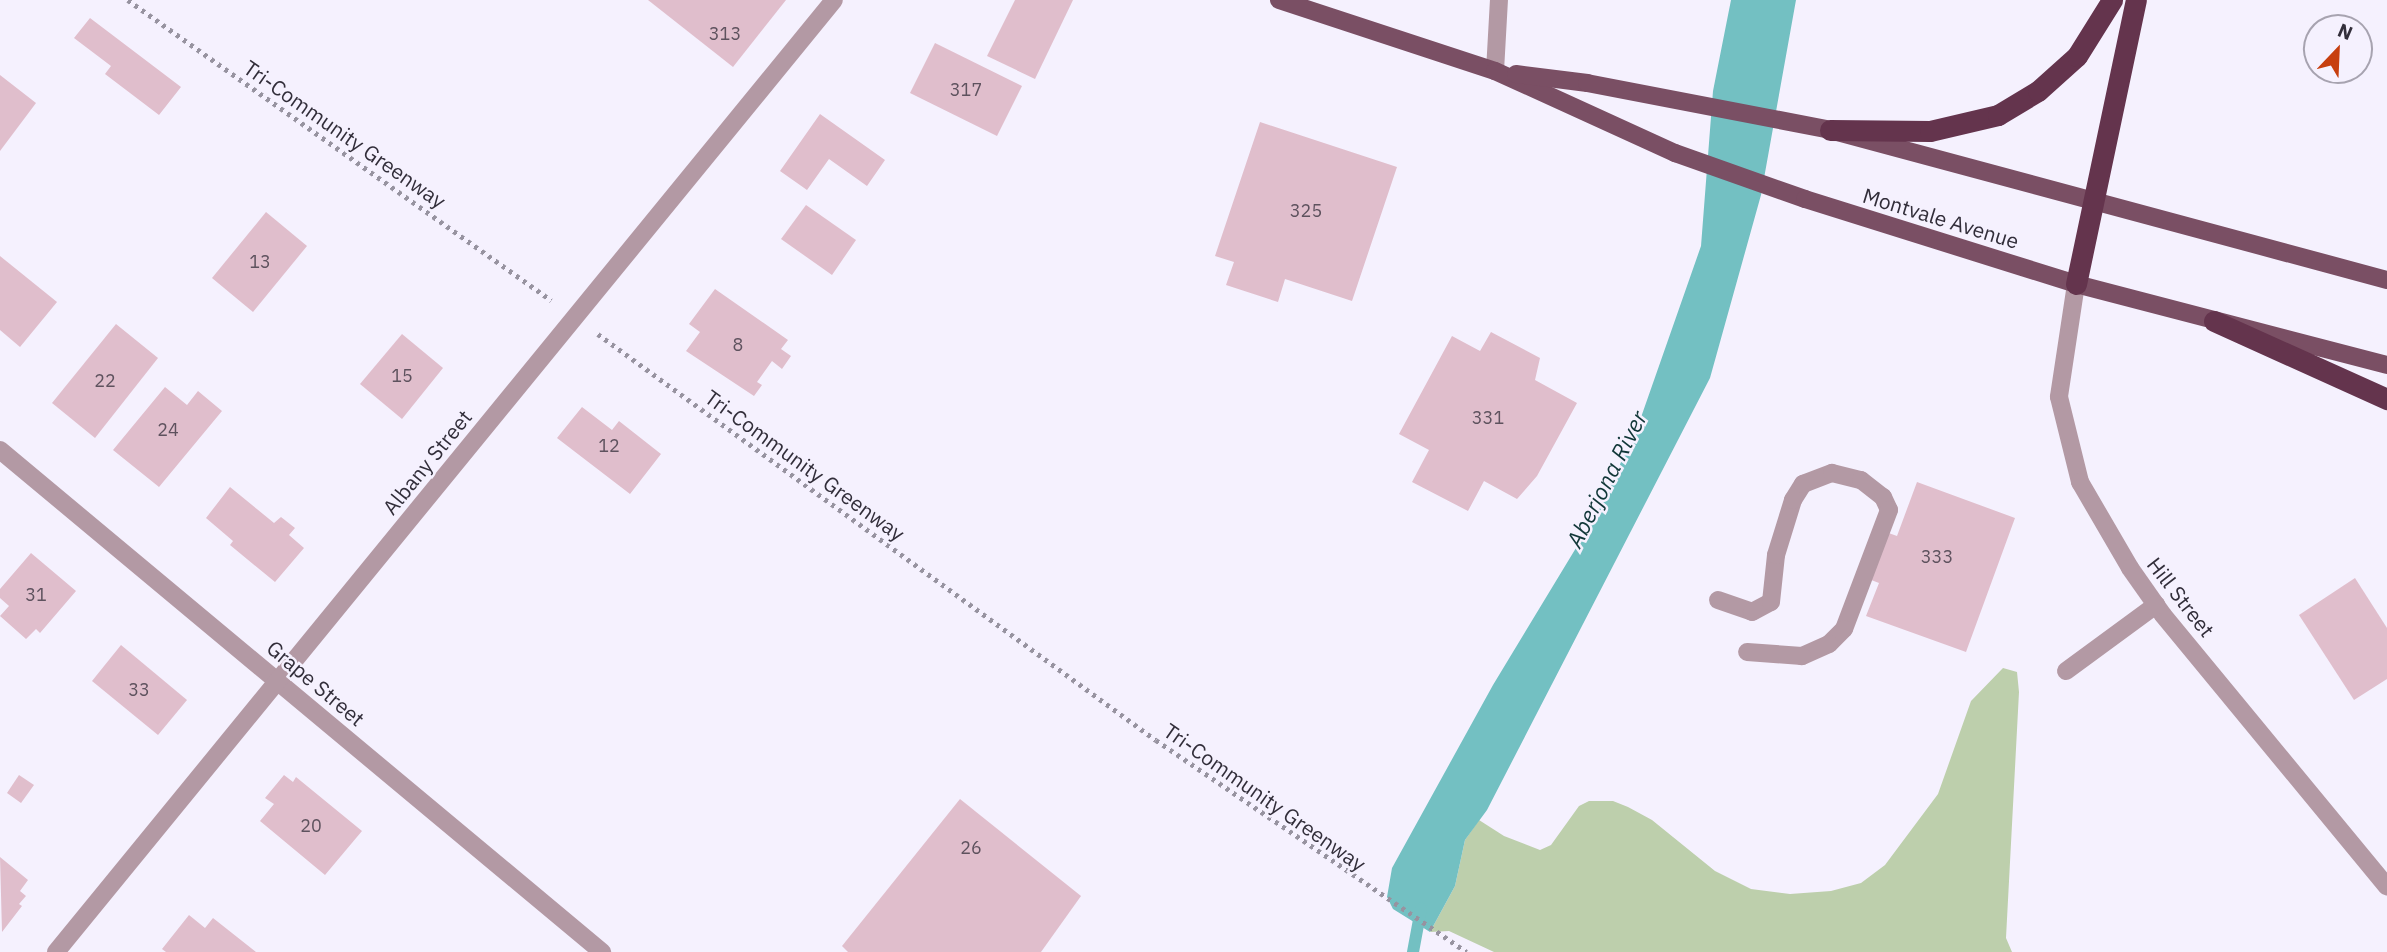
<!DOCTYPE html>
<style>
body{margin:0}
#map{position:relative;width:2387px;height:952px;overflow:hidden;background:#f5f1fe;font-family:"IBM Plex Sans",sans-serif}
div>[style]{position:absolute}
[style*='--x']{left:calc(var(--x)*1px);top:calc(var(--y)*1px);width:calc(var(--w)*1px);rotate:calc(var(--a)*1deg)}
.green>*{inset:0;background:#bdcfac}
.water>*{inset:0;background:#73c0c2}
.stream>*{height:12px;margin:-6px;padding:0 6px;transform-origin:6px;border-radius:6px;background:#73c0c2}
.building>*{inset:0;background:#e0becc}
.path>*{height:4.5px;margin-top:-2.25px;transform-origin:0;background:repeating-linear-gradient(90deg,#9793a0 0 3.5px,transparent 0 8.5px)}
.minor>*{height:18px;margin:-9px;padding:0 9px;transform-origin:9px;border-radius:9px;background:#b399a4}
.major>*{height:18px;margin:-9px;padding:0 9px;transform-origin:9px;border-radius:9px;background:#7a4f64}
.highway>*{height:21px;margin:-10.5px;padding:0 10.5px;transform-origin:10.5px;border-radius:10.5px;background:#64344d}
span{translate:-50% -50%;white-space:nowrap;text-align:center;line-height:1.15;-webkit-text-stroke:5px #f5f1fe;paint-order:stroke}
.number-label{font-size:18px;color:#5e525e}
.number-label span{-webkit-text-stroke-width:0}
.street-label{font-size:21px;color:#322e3a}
.water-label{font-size:23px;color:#113738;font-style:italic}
.north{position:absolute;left:2303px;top:14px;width:70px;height:70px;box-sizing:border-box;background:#f5f1fe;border:2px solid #a7a3b0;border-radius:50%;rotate:23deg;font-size:19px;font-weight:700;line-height:28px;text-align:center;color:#322e3a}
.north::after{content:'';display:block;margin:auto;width:24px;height:32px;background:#c73f0f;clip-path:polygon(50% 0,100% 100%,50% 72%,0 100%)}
</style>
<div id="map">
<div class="green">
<i style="clip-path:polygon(2003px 668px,2017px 672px,2019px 692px,2006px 938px,2012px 952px,1494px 952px,1449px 931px,1430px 932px,1455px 886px,1465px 840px,1479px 820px,1504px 836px,1540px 850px,1551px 845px,1579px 806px,1589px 801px,1613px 801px,1628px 807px,1652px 820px,1715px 871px,1751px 889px,1790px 894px,1831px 891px,1861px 883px,1885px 865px,1938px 794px,1971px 701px)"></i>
</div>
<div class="water">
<i style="clip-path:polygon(1731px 0,1796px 0,1761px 195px,1710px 378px,1487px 810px,1465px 840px,1455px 886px,1430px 932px,1393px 909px,1387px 897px,1392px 868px,1493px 685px,1599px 510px,1639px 423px,1701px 246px,1713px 91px)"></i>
</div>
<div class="stream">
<i style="--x:1413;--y:952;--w:44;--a:-79.5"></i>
</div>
<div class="building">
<i style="clip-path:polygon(648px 0,786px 0,733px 67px)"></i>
<i style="clip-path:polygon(1015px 0,1073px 0,1035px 79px,987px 56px)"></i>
<i style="clip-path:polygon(90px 18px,181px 87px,159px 115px,105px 74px,111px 66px,74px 38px)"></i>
<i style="clip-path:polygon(935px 43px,1022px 86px,997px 136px,910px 93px)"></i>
<i style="clip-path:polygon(0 75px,36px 103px,0 151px)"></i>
<i style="clip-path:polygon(820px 114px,885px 160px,867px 186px,829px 159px,807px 190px,780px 171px)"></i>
<i style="clip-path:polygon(1260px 122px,1397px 167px,1352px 301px,1285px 279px,1278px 302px,1226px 285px,1234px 262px,1215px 256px)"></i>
<i style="clip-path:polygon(806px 205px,856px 240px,832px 275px,781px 239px)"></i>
<i style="clip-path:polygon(266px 212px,307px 246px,253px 312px,212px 278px)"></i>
<i style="clip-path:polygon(0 256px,57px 302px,20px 347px,0 330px)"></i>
<i style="clip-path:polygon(715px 289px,788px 340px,781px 349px,791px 356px,782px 369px,772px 361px,757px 382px,762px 385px,754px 396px,686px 351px,700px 332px,689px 324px)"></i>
<i style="clip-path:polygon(116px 324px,158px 358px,95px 438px,52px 403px)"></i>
<i style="clip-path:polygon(1491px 332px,1540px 358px,1535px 380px,1577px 403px,1537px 476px,1517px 499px,1484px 481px,1468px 511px,1412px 482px,1429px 450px,1399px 434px,1452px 336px,1480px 351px)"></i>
<i style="clip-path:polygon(402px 334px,443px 368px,402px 419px,360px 384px)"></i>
<i style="clip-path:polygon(165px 387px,187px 405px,198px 391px,222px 411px,159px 487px,113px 450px)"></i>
<i style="clip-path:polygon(582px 407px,612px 430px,619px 421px,661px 454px,630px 494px,557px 438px)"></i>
<i style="clip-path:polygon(1917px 482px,2015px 518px,1966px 652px,1866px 616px,1879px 583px,1866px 578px,1883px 531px,1897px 536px)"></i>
<i style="clip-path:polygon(230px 487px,274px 523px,281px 517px,295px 528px,289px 535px,304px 548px,275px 582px,230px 545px,233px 541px,206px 518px)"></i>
<i style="clip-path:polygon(31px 553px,76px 591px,40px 633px,36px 629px,26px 639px,0 616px,9px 606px,0 598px,0 589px)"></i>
<i style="clip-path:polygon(2355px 578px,2387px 628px,2387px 679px,2354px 700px,2299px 615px)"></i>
<i style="clip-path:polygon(121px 645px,187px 700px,158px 735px,92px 681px)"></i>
<i style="clip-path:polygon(19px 775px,34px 785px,21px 803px,7px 793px)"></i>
<i style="clip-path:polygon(284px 775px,293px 782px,296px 777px,362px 831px,325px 875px,260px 821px,274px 804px,265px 798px)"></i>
<i style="clip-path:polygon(960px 799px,1081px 896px,1041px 952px,848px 952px,842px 946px)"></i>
<i style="clip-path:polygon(0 857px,28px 880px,20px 891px,26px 896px,19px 904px,22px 906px,2px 932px)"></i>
<i style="clip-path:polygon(189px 915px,205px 928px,213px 918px,256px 952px,166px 952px,162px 949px)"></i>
</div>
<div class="path">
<i style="--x:128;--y:0;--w:519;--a:35.35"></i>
<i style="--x:598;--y:334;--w:690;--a:36.04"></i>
<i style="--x:1156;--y:740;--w:376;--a:34.3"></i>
</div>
<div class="minor">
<i style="--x:1495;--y:71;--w:71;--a:-86.8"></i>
<i style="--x:2076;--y:284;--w:114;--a:98.6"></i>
<i style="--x:2059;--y:397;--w:88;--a:76.1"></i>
<i style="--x:2080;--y:482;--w:99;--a:59.8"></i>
<i style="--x:2130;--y:568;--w:57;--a:54.9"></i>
<i style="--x:2163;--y:615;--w:352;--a:50.5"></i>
<i style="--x:0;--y:450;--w:784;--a:39.82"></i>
<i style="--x:1718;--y:600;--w:36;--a:19"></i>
<i style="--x:1752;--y:612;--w:21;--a:-28"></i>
<i style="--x:1771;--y:602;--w:47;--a:-83.9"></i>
<i style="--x:1776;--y:555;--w:58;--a:-72.8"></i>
<i style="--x:1793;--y:500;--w:19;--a:-58"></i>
<i style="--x:1803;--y:484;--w:31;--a:-21"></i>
<i style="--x:1832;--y:473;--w:30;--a:14"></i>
<i style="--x:1861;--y:480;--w:28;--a:38"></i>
<i style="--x:1883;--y:497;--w:14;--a:65"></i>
<i style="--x:1889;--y:510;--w:127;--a:110.7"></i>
<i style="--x:1844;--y:629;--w:21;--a:135"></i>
<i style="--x:1829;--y:644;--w:30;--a:156"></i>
<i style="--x:1802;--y:656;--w:55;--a:-175.8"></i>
<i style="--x:2066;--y:671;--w:112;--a:-36.3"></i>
<i style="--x:56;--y:952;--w:1229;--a:-50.74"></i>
</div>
<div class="major">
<i style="--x:1279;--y:0;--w:227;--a:18.2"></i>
<i style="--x:1495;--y:71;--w:198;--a:24.5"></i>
<i style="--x:1675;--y:153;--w:138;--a:19.5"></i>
<i style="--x:1805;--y:199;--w:284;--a:17.4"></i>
<i style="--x:2076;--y:284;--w:321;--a:14.6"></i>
<i style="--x:1516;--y:74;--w:72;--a:7.2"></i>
<i style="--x:1587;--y:83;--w:248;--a:10.9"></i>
<i style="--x:1830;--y:130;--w:577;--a:15.07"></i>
</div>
<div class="highway">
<i style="--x:1830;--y:130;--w:100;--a:0.6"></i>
<i style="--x:1930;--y:131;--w:70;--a:-13.2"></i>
<i style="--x:1998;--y:115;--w:47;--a:-31"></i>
<i style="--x:2038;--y:91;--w:52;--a:-41.9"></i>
<i style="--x:2077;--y:56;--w:66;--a:-58"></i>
<i style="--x:2076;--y:284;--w:290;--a:-78.1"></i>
<i style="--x:2214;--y:321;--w:190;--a:24.3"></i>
</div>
<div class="number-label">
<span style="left:725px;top:34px">313</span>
<span style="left:966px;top:90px">317</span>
<span style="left:1306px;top:211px">325</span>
<span style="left:260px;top:262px">13</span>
<span style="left:738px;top:345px">8</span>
<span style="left:402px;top:376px">15</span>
<span style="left:105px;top:381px">22</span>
<span style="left:1488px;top:418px">331</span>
<span style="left:168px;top:430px">24</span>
<span style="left:609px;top:446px">12</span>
<span style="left:1937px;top:557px">333</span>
<span style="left:36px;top:595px">31</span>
<span style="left:139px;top:690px">33</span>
<span style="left:311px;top:826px">20</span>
<span style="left:971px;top:848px">26</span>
</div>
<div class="street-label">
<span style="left:345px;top:134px;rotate:35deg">Tri-Community Greenway</span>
<span style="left:1941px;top:218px;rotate:17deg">Montvale Avenue</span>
<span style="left:427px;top:462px;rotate:-51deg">Albany Street</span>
<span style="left:805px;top:465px;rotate:36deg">Tri-Community Greenway</span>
<span style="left:2181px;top:597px;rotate:52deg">Hill Street</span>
<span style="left:316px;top:683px;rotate:40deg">Grape Street</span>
<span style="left:1265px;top:797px;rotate:35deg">Tri-Community Greenway</span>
</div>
<div class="water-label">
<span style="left:1606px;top:479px;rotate:-63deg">Aberjona River</span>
</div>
<div class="north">N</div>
</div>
